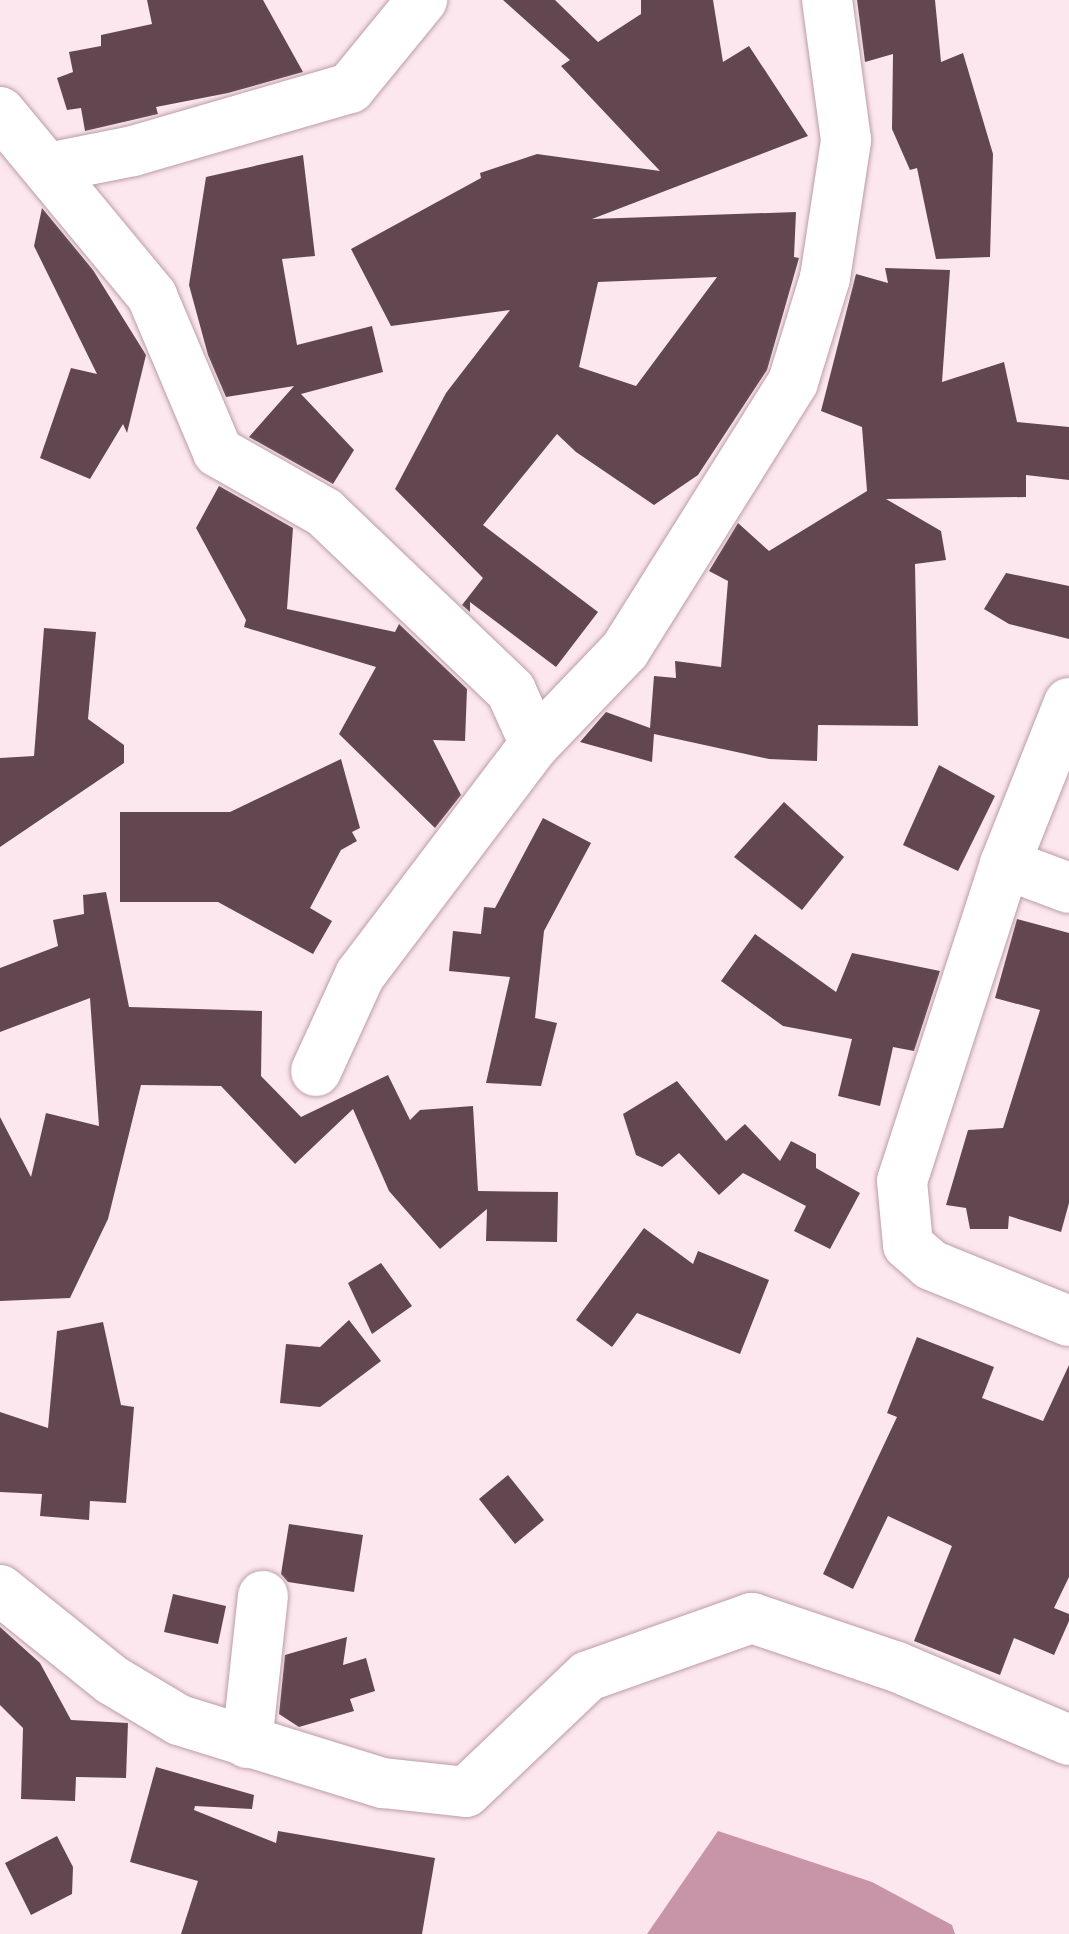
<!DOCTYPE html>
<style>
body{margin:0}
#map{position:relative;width:1069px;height:1934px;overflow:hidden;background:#fce7ee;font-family:"IBM Plex Sans",sans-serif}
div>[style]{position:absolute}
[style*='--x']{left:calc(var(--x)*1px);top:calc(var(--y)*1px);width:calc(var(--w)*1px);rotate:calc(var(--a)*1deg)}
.water>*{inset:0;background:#c795a7}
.building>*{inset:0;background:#624751}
.roads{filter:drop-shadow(0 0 2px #bc9ca7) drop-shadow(0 0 2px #bc9ca7)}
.minor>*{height:50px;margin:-25px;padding:0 25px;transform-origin:25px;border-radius:25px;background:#fff}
span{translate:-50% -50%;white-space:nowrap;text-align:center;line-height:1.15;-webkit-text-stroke:10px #fbfbfb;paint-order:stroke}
</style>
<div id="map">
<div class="water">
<i style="clip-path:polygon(718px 1831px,872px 1882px,952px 1925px,955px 1934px,647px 1934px)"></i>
</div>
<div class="building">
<i style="clip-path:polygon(147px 0,263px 0,303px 72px,228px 93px,156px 107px,158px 114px,85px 131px,81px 108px,67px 110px,57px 78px,73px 72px,69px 52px,101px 46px,101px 35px,152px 24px)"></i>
<i style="clip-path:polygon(evenodd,503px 0,555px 0,598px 42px,641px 14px,641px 0,713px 0,723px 62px,749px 46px,808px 136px,592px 219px,796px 212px,794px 257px,799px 258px,767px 370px,698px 475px,654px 505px,576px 452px,557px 434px,483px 525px,598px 612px,556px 667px,470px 602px,470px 612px,462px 605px,483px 578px,395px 489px,446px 393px,510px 310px,391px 326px,351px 249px,481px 178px,480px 173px,537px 154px,660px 171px,561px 66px,570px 60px,503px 0,717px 277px,636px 386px,579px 367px,598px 282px,717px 277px)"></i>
<i style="clip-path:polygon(857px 0,935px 0,941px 62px,963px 53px,993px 154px,990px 257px,936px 259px,917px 168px,910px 170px,892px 129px,893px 54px,865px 62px)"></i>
<i style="clip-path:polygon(303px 155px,315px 256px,282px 259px,297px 345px,372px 326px,383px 372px,301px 394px,354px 450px,333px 484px,249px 437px,294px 386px,226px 397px,208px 355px,189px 285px,206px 177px)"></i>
<i style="clip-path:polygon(42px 208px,93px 270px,146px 355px,127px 433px,123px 424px,90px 479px,40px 458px,71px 368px,97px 374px,34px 246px)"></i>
<i style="clip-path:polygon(885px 268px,950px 270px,942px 382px,1004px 362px,1017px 422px,1069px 427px,1069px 480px,1026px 475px,1026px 497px,886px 499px,941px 531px,946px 560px,915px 564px,918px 726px,818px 725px,817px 761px,769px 759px,654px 734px,652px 762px,580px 742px,606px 712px,650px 728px,654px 676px,676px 678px,675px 661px,721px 667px,728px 581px,709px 571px,738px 523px,769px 551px,867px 491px,862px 427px,821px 411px,856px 274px,888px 283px)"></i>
<i style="clip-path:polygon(219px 486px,293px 528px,287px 609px,395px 632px,399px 624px,467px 689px,465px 741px,433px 740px,461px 795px,435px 828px,339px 734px,376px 667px,244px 627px,246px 620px,196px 528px)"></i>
<i style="clip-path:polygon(1006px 573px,1069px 586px,1069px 639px,1009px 624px,984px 609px)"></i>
<i style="clip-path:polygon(44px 628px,96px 632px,88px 719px,124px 745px,124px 763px,0 847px,0 758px,34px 756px)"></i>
<i style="clip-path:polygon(341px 759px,360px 828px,352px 832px,357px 841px,341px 850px,310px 908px,332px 921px,313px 954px,218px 902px,120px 902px,120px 812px,230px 812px)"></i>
<i style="clip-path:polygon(939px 765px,995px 796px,958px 871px,903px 845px)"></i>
<i style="clip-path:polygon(784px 802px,844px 857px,802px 910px,734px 857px)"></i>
<i style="clip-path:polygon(543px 818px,591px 843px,544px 931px,535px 1018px,557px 1023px,541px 1086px,486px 1083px,510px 977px,449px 971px,453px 931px,481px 934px,484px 907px,495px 908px)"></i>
<i style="clip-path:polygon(106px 892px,129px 1007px,262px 1011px,261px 1076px,301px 1117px,388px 1075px,410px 1120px,420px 1110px,473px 1106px,478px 1191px,558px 1192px,557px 1242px,486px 1241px,487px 1209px,440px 1249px,389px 1191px,353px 1109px,295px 1164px,221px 1086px,141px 1085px,108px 1219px,70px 1298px,0 1301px,0 1117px,31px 1177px,46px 1113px,99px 1126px,90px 998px,0 1032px,0 968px,58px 946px,53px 920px,84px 914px,83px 895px)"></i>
<i style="clip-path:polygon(1017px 919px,1069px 933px,1069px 1203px,1061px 1232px,1009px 1216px,1008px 1229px,970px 1229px,966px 1208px,946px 1205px,968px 1130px,1003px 1128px,1040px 1010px,995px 998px)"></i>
<i style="clip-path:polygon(755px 934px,836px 992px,852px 953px,940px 971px,914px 1051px,893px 1047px,880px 1106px,838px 1096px,852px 1039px,783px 1026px,721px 981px)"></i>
<i style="clip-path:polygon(677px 1081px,726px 1141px,745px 1124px,780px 1161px,791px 1141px,816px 1154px,816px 1168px,860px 1193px,830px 1249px,794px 1231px,806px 1206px,743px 1173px,719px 1195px,679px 1153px,662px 1167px,636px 1155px,623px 1114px)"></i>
<i style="clip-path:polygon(644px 1228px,693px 1264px,698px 1251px,769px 1280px,740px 1354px,637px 1313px,612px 1347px,576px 1320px)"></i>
<i style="clip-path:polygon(381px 1263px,412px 1306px,372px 1334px,348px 1283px)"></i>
<i style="clip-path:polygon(349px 1320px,381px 1361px,320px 1407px,280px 1403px,286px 1344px,320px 1347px)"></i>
<i style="clip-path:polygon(103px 1322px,121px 1405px,134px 1407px,126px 1503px,90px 1501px,89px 1520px,40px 1516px,42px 1494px,0 1492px,0 1412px,48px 1428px,57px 1331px)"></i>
<i style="clip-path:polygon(917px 1337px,994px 1367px,982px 1398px,1043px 1421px,1069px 1365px,1069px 1577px,1054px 1608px,1069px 1614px,1069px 1621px,1054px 1655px,1014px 1638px,1000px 1675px,914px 1641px,952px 1546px,888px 1516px,853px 1589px,823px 1574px,897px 1417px,887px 1413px)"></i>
<i style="clip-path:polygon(508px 1475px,544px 1520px,515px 1544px,479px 1499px)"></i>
<i style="clip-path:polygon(289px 1524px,363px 1535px,354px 1592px,288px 1582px,281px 1574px)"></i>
<i style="clip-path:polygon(173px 1594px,226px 1606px,218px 1644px,164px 1632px)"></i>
<i style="clip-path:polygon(0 1627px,40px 1663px,71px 1720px,128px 1723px,126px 1778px,76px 1777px,75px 1801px,21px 1799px,23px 1728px,0 1705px)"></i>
<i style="clip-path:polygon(347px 1637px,343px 1665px,366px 1658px,375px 1691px,350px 1699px,354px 1711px,299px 1727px,279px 1714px,285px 1655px)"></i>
<i style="clip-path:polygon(156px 1767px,254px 1795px,252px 1809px,195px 1806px,194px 1810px,276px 1843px,278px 1831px,435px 1858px,422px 1934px,181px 1934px,198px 1881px,130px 1862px)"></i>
<i style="clip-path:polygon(57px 1836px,73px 1867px,72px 1894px,31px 1915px,5px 1863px)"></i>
</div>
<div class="roads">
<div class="minor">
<i style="--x:0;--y:112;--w:239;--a:50.4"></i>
<i style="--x:152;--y:296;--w:169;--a:67.1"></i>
<i style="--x:218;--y:452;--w:122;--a:29.5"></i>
<i style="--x:324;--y:512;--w:259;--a:43.7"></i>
<i style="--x:511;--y:691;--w:58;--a:65.6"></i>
<i style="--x:48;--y:168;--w:87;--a:-11.3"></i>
<i style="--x:133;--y:151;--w:226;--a:-16.2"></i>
<i style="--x:350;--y:88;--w:114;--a:-50.7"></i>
<i style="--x:1069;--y:703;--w:173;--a:111.7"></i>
<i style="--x:1005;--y:864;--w:333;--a:108"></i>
<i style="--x:902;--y:1181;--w:64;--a:84.6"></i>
<i style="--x:908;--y:1245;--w:30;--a:41"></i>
<i style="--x:931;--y:1265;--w:149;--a:22.1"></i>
<i style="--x:1005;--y:864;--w:68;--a:20.6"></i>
<i style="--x:316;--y:1071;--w:106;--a:-65.4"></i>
<i style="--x:360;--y:975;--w:290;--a:-52.9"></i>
<i style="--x:535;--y:744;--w:130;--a:-46.2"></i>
<i style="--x:625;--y:650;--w:316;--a:-57.9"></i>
<i style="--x:793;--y:382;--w:109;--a:-72.9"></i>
<i style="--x:825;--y:278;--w:140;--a:-81.3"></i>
<i style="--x:846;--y:140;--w:141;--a:-97.7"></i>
<i style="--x:0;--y:1590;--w:144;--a:38.8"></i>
<i style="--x:112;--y:1680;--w:78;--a:30.8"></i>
<i style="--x:179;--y:1720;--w:214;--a:17.2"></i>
<i style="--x:383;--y:1783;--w:83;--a:6.2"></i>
<i style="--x:466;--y:1792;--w:168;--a:-43.6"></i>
<i style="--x:588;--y:1676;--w:174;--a:-19.5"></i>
<i style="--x:752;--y:1618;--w:153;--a:18.7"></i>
<i style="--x:897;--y:1667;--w:187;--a:23"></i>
<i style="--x:247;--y:1743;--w:148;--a:-83.8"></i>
</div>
</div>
</div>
